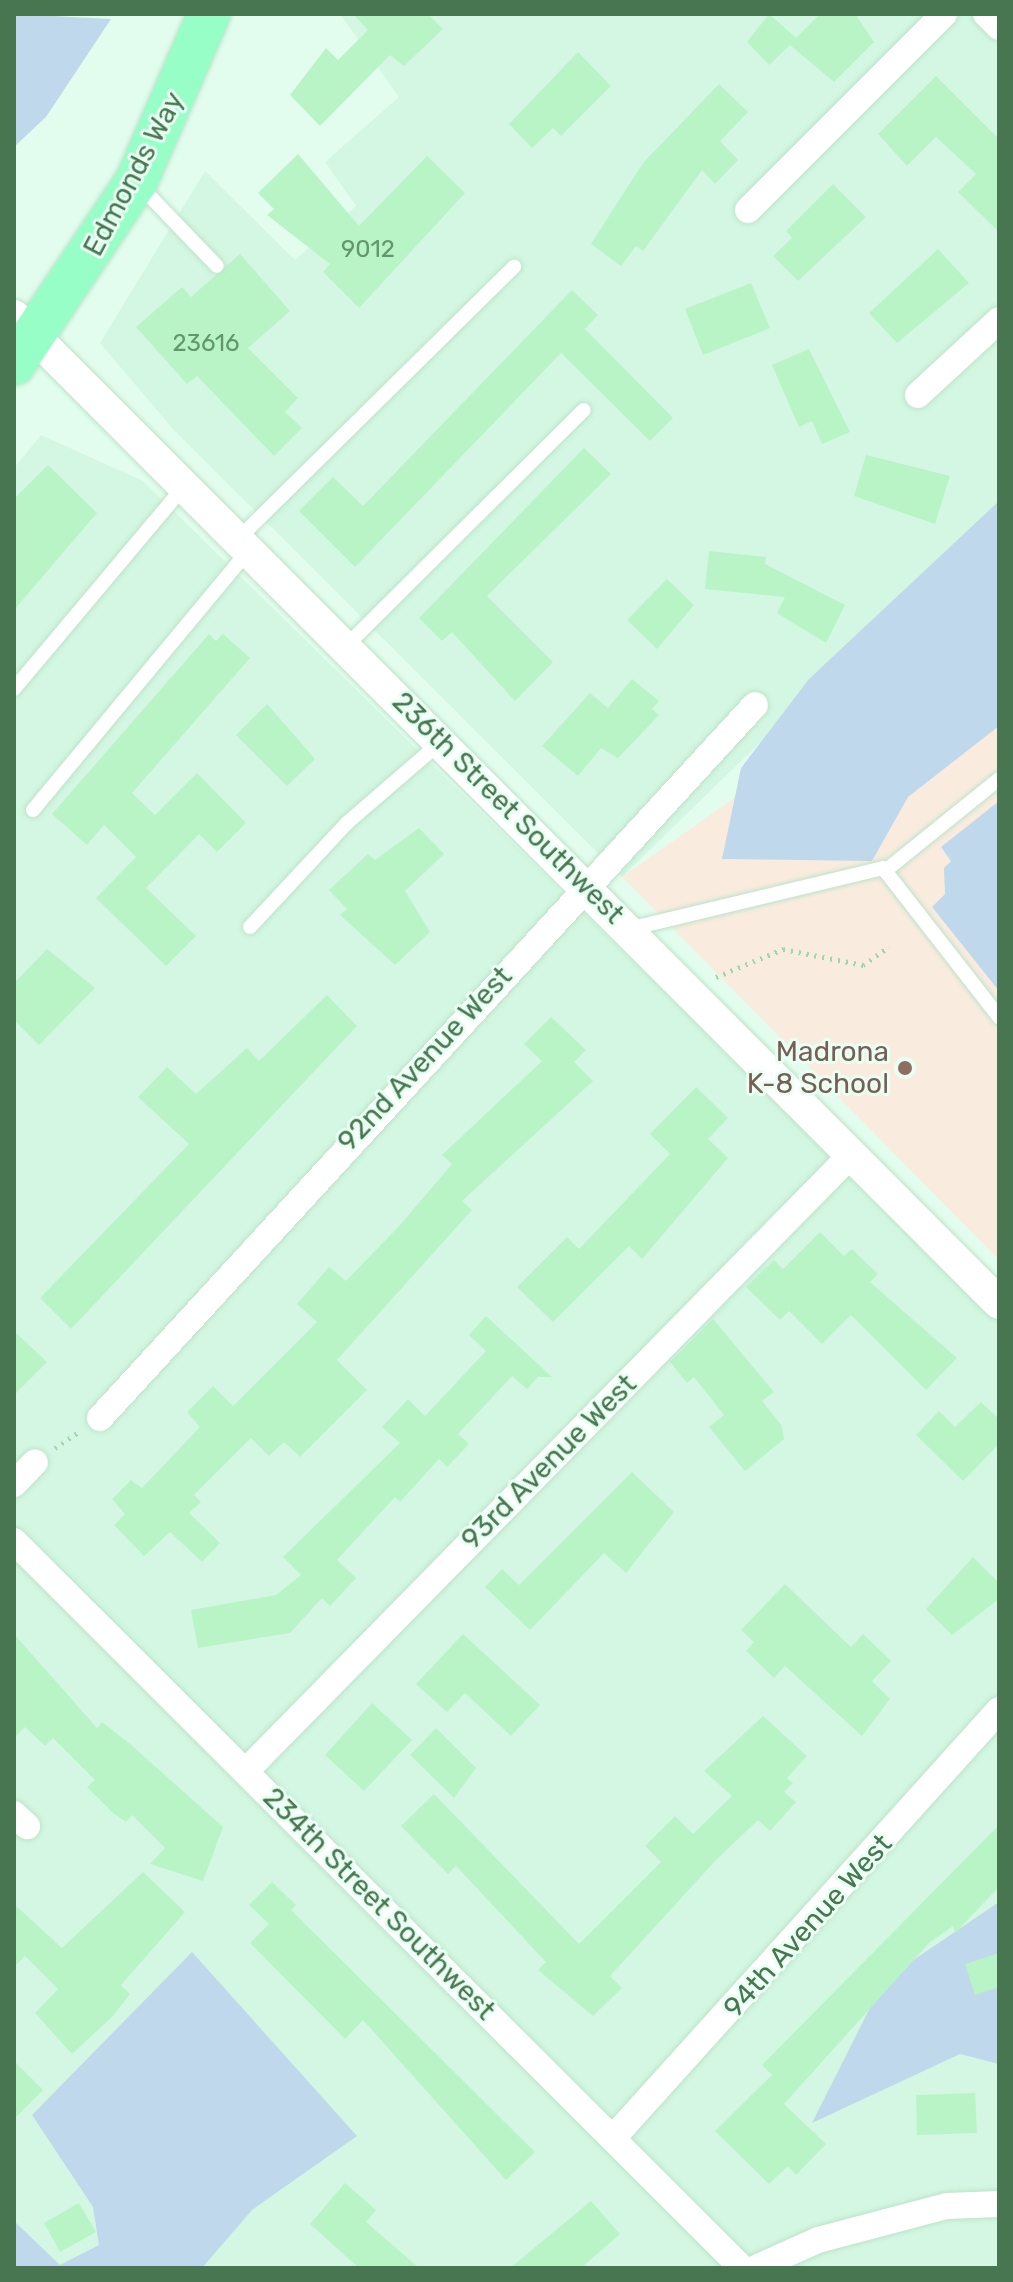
<!DOCTYPE html>
<style>
body{margin:0}
#map{position:relative;width:1013px;height:2282px;overflow:hidden;background:#e2fdee;font-family:Rubik,sans-serif}
div>[style]{position:absolute}
[style*='--x']{left:calc(var(--x)*1px);top:calc(var(--y)*1px);width:calc(var(--w)*1px);rotate:calc(var(--a)*1deg)}
.residential>*{inset:0;background:#d3f7e2}
.education>*{inset:0;background:#f9ecdf}
.green>*{inset:0;background:#c0d8eb}
.building>*{inset:0;background:#b9f4c7}
.path>*{height:5px;margin-top:-2.5px;transform-origin:0;background:repeating-linear-gradient(90deg,#9cd8aa 0 2px,transparent 0 8px)}
.roads{filter:drop-shadow(0 0 2px #bee2c9) drop-shadow(0 0 2px #bee2c9)}
.service>*{height:14px;margin:-7px;padding:0 7px;transform-origin:7px;border-radius:7px;background:#fff}
.minor>*{height:26px;margin:-13px;padding:0 13px;transform-origin:13px;border-radius:13px;background:#fff}
.tertiary>*{height:32px;margin:-16px;padding:0 16px;transform-origin:16px;border-radius:16px;background:#fff}
.primary>*{height:42px;margin:-21px;padding:0 21px;transform-origin:21px;border-radius:21px;background:#98fec8}
.dots>*{width:22px;height:22px;translate:-50% -50%;box-sizing:border-box;border:4px solid #e9fff3;border-radius:50%}
span{translate:-50% -50%;white-space:nowrap;text-align:center;line-height:1.15;-webkit-text-stroke:6px #e9fff3;paint-order:stroke}
.number-label{font-size:24px;color:#64966e}
.number-label span{-webkit-text-stroke-width:0}
.street-label{font-size:28px;color:#487651}
.education-label{font-size:28px;color:#785e54}
.right{translate:-100% -50%;text-align:right}
.frame{position:absolute;inset:0;border:16px solid #487651;pointer-events:none}
</style>
<div id="map">
<div class="residential">
<i style="clip-path:polygon(340px 14px,999px 14px,999px 510px,622px 877px,172px 428px,100px 343px,205px 171px,295px 260px,356px 206px,325px 162px,399px 97px)"></i>
<i style="clip-path:polygon(41px 435px,143px 481px,999px 1320px,999px 2268px,14px 2268px,14px 468px)"></i>
</div>
<div class="education">
<i style="clip-path:polygon(999px 611px,999px 1260px,622px 877px)"></i>
</div>
<div class="green">
<i style="clip-path:polygon(14px 14px,111px 19px,46px 117px,14px 147px)"></i>
<i style="clip-path:polygon(999px 501px,999px 726px,908px 797px,872px 861px,722px 859px,741px 768px,809px 679px)"></i>
<i style="clip-path:polygon(999px 801px,999px 991px,932px 907px,945px 894px,944px 868px,951px 861px,941px 847px)"></i>
<i style="clip-path:polygon(999px 1902px,999px 2064px,960px 2054px,812px 2123px,884px 1980px)"></i>
<i style="clip-path:polygon(192px 1952px,357px 2136px,252px 2210px,202px 2268px,14px 2268px,14px 2221px,60px 2265px,99px 2245px,93px 2207px,32px 2115px)"></i>
</div>
<div class="building">
<i style="clip-path:polygon(353px 14px,428px 14px,443px 29px,404px 66px,390px 55px,320px 126px,290px 95px,326px 48px,338px 60px,368px 30px)"></i>
<i style="clip-path:polygon(769px 14px,796px 38px,820px 14px,855px 14px,874px 42px,834px 82px,790px 45px,769px 65px,747px 42px)"></i>
<i style="clip-path:polygon(578px 52px,611px 86px,561px 136px,553px 128px,532px 148px,509px 124px)"></i>
<i style="clip-path:polygon(936px 76px,999px 139px,999px 232px,958px 192px,976px 174px,936px 137px,907px 166px,878px 134px)"></i>
<i style="clip-path:polygon(719px 84px,748px 112px,720px 141px,738px 160px,715px 184px,702px 170px,643px 251px,636px 246px,621px 266px,591px 244px,643px 163px)"></i>
<i style="clip-path:polygon(298px 154px,359px 226px,427px 156px,465px 193px,359px 308px,323px 272px,330px 264px,267px 215px,274px 209px,258px 193px)"></i>
<i style="clip-path:polygon(833px 184px,866px 217px,798px 281px,773px 256px,792px 238px,786px 231px)"></i>
<i style="clip-path:polygon(938px 249px,969px 283px,897px 343px,869px 313px)"></i>
<i style="clip-path:polygon(240px 254px,290px 311px,248px 348px,298px 398px,285px 412px,302px 428px,274px 456px,197px 376px,187px 384px,136px 327px,182px 287px,191px 297px)"></i>
<i style="clip-path:polygon(751px 283px,770px 328px,703px 355px,685px 309px)"></i>
<i style="clip-path:polygon(572px 290px,598px 315px,585px 329px,673px 418px,650px 441px,561px 353px,355px 567px,299px 511px,333px 477px,363px 506px)"></i>
<i style="clip-path:polygon(809px 349px,850px 432px,822px 444px,812px 421px,799px 427px,772px 365px)"></i>
<i style="clip-path:polygon(584px 448px,611px 474px,487px 596px,553px 662px,515px 701px,452px 632px,442px 641px,419px 618px)"></i>
<i style="clip-path:polygon(866px 455px,950px 476px,935px 524px,854px 496px)"></i>
<i style="clip-path:polygon(48px 465px,97px 513px,14px 610px,14px 499px)"></i>
<i style="clip-path:polygon(709px 551px,766px 557px,765px 564px,845px 605px,826px 643px,777px 613px,785px 597px,705px 589px)"></i>
<i style="clip-path:polygon(667px 579px,694px 605px,657px 649px,627px 620px)"></i>
<i style="clip-path:polygon(209px 634px,216px 641px,223px 634px,250px 658px,132px 793px,155px 815px,197px 773px,246px 823px,217px 852px,199px 834px,146px 888px,196px 936px,166px 966px,96px 898px,136px 857px,104px 825px,87px 845px,52px 814px)"></i>
<i style="clip-path:polygon(632px 679px,659px 701px,652px 709px,659px 715px,618px 758px,601px 748px,578px 776px,542px 746px,590px 693px,608px 708px)"></i>
<i style="clip-path:polygon(267px 704px,315px 759px,287px 786px,236px 735px)"></i>
<i style="clip-path:polygon(419px 828px,444px 854px,405px 891px,430px 932px,395px 965px,340px 915px,347px 909px,329px 890px,368px 854px,375px 860px)"></i>
<i style="clip-path:polygon(47px 949px,95px 988px,39px 1045px,14px 1020px,14px 983px)"></i>
<i style="clip-path:polygon(327px 995px,357px 1026px,71px 1329px,40px 1298px,189px 1144px,138px 1097px,167px 1067px,196px 1094px,247px 1048px,259px 1061px)"></i>
<i style="clip-path:polygon(551px 1017px,586px 1050px,574px 1062px,593px 1081px,462px 1201px,472px 1210px,337px 1360px,367px 1390px,300px 1457px,284px 1442px,269px 1456px,251px 1438px,194px 1495px,201px 1502px,189px 1513px,220px 1543px,202px 1562px,170px 1532px,144px 1556px,114px 1525px,125px 1514px,112px 1499px,131px 1480px,142px 1488px,200px 1427px,187px 1412px,213px 1386px,233px 1406px,317px 1322px,297px 1304px,329px 1267px,346px 1281px,400px 1225px,452px 1164px,442px 1155px,542px 1061px,524px 1044px)"></i>
<i style="clip-path:polygon(696px 1087px,728px 1118px,708px 1139px,728px 1158px,642px 1259px,629px 1246px,553px 1322px,517px 1287px,567px 1237px,579px 1249px,670px 1154px,650px 1134px)"></i>
<i style="clip-path:polygon(820px 1232px,844px 1256px,852px 1249px,878px 1274px,870px 1282px,957px 1358px,926px 1390px,851px 1315px,822px 1344px,789px 1311px,780px 1320px,746px 1287px,774px 1260px,783px 1269px)"></i>
<i style="clip-path:polygon(486px 1316px,552px 1377px,538px 1377px,527px 1389px,512px 1376px,458px 1434px,469px 1444px,447px 1467px,439px 1459px,400px 1502px,395px 1497px,337px 1560px,356px 1578px,330px 1606px,322px 1598px,290px 1633px,198px 1648px,191px 1610px,276px 1595px,301px 1575px,283px 1557px,400px 1443px,382px 1427px,408px 1399px,425px 1416px,486px 1351px,469px 1335px)"></i>
<i style="clip-path:polygon(713px 1319px,774px 1392px,762px 1401px,782px 1426px,784px 1439px,745px 1471px,709px 1427px,724px 1415px,694px 1377px,687px 1383px,670px 1362px)"></i>
<i style="clip-path:polygon(14px 1331px,47px 1362px,14px 1395px)"></i>
<i style="clip-path:polygon(981px 1402px,999px 1419px,999px 1444px,963px 1481px,916px 1435px,939px 1411px,955px 1427px)"></i>
<i style="clip-path:polygon(632px 1472px,674px 1512px,626px 1573px,604px 1553px,530px 1630px,485px 1587px,502px 1569px,519px 1585px)"></i>
<i style="clip-path:polygon(973px 1557px,999px 1583px,999px 1599px,952px 1635px,926px 1609px)"></i>
<i style="clip-path:polygon(785px 1584px,851px 1647px,863px 1634px,891px 1661px,872px 1681px,890px 1699px,862px 1736px,785px 1666px,774px 1678px,746px 1651px,754px 1642px,741px 1630px)"></i>
<i style="clip-path:polygon(14px 1634px,97px 1728px,102px 1722px,129px 1743px,223px 1827px,203px 1881px,150px 1864px,165px 1848px,132px 1815px,126px 1822px,113px 1813px,87px 1787px,95px 1780px,53px 1738px,45px 1746px,25px 1727px,14px 1738px)"></i>
<i style="clip-path:polygon(463px 1634px,540px 1705px,511px 1736px,465px 1693px,447px 1712px,416px 1684px)"></i>
<i style="clip-path:polygon(372px 1703px,412px 1740px,364px 1791px,325px 1755px)"></i>
<i style="clip-path:polygon(763px 1716px,807px 1756px,787px 1778px,793px 1783px,784px 1792px,796px 1802px,770px 1831px,758px 1820px,716px 1860px,610px 1976px,622px 1988px,593px 2016px,538px 1970px,546px 1962px,456px 1866px,448px 1874px,401px 1826px,434px 1794px,579px 1944px,661px 1862px,645px 1846px,675px 1816px,693px 1834px,732px 1796px,704px 1771px)"></i>
<i style="clip-path:polygon(436px 1728px,476px 1768px,454px 1798px,410px 1755px)"></i>
<i style="clip-path:polygon(999px 1825px,999px 1887px,955px 1933px,953px 1926px,929px 1943px,784px 2104px,826px 2144px,796px 2175px,788px 2166px,769px 2184px,715px 2131px,772px 2075px,762px 2065px)"></i>
<i style="clip-path:polygon(143px 1872px,185px 1912px,121px 1985px,130px 1994px,113px 2016px,72px 2054px,35px 2013px,58px 1989px,25px 1956px,14px 1967px,14px 1904px,62px 1948px)"></i>
<i style="clip-path:polygon(272px 1882px,296px 1905px,291px 1910px,535px 2152px,506px 2180px,363px 2020px,345px 2039px,250px 1943px,269px 1924px,249px 1905px)"></i>
<i style="clip-path:polygon(999px 1953px,999px 1987px,975px 1995px,965px 1964px)"></i>
<i style="clip-path:polygon(14px 2061px,43px 2090px,14px 2119px)"></i>
<i style="clip-path:polygon(975px 2093px,977px 2133px,917px 2135px,916px 2095px)"></i>
<i style="clip-path:polygon(345px 2183px,376px 2210px,366px 2222px,419px 2268px,359px 2268px,310px 2224px)"></i>
<i style="clip-path:polygon(591px 2201px,620px 2234px,581px 2268px,510px 2268px)"></i>
<i style="clip-path:polygon(79px 2203px,96px 2232px,60px 2252px,44px 2223px)"></i>
</div>
<div class="path">
<i style="--x:716;--y:977;--w:73;--a:-22.7"></i>
<i style="--x:783;--y:949;--w:82;--a:11.3"></i>
<i style="--x:863;--y:965;--w:32;--a:-35"></i>
<i style="--x:55;--y:1448;--w:30;--a:-34"></i>
</div>
<div class="roads">
<div class="service">
<i style="--x:139;--y:185;--w:112;--a:46.1"></i>
<i style="--x:238;--y:539;--w:388;--a:-44.6"></i>
<i style="--x:346;--y:646;--w:335;--a:-44.8"></i>
<i style="--x:14;--y:689;--w:266;--a:-50"></i>
<i style="--x:33;--y:810;--w:338;--a:-50.3"></i>
<i style="--x:885;--y:871;--w:146;--a:-38.9"></i>
<i style="--x:250;--y:927;--w:142;--a:-47"></i>
<i style="--x:347;--y:823;--w:124;--a:-40.8"></i>
<i style="--x:629;--y:929;--w:261;--a:-13.5"></i>
<i style="--x:883;--y:868;--w:189;--a:52.1"></i>
</div>
<div class="minor">
<i style="--x:986;--y:14;--w:18;--a:45"></i>
<i style="--x:748;--y:210;--w:277;--a:-45"></i>
<i style="--x:918;--y:395;--w:110;--a:-42.8"></i>
<i style="--x:100;--y:1418;--w:968;--a:-47.43"></i>
<i style="--x:14;--y:1484;--w:30;--a:-46"></i>
<i style="--x:14;--y:1541;--w:1029;--a:44.96"></i>
<i style="--x:246;--y:1771;--w:865;--a:-45.52"></i>
<i style="--x:14;--y:1814;--w:18;--a:43"></i>
<i style="--x:613;--y:2138;--w:576;--a:-47.95"></i>
<i style="--x:756;--y:2268;--w:68;--a:-24.3"></i>
<i style="--x:818;--y:2240;--w:133;--a:-14.8"></i>
<i style="--x:947;--y:2206;--w:52;--a:-2.2"></i>
</div>
<div class="tertiary">
<i style="--x:14;--y:316;--w:1394;--a:45.06"></i>
</div>
<div class="primary">
<i style="--x:14;--y:364;--w:219;--a:-56.2"></i>
<i style="--x:136;--y:182;--w:183;--a:-66.5"></i>
</div>
</div>
<div class="dots">
<i style="left:905px;top:1068px;background:#8d6e63"></i>
</div>
<div class="number-label">
<span style="left:368px;top:250px">9012</span>
<span style="left:206px;top:344px">23616</span>
</div>
<div class="street-label">
<span style="left:134px;top:174px;rotate:-62deg">Edmonds Way</span>
<span style="left:508px;top:808px;rotate:45deg">236th Street Southwest</span>
<span style="left:425px;top:1059px;rotate:-47deg">92nd Avenue West</span>
<span style="left:549px;top:1462px;rotate:-45deg">93rd Avenue West</span>
<span style="left:379px;top:1904px;rotate:45deg">234th Street Southwest</span>
<span style="left:808px;top:1926px;rotate:-48deg">94th Avenue West</span>
</div>
<div class="education-label">
<span class="right" style="left:889px;top:1068px">Madrona<br>K-8 School</span>
</div>
<div class="frame"></div>
</div>
